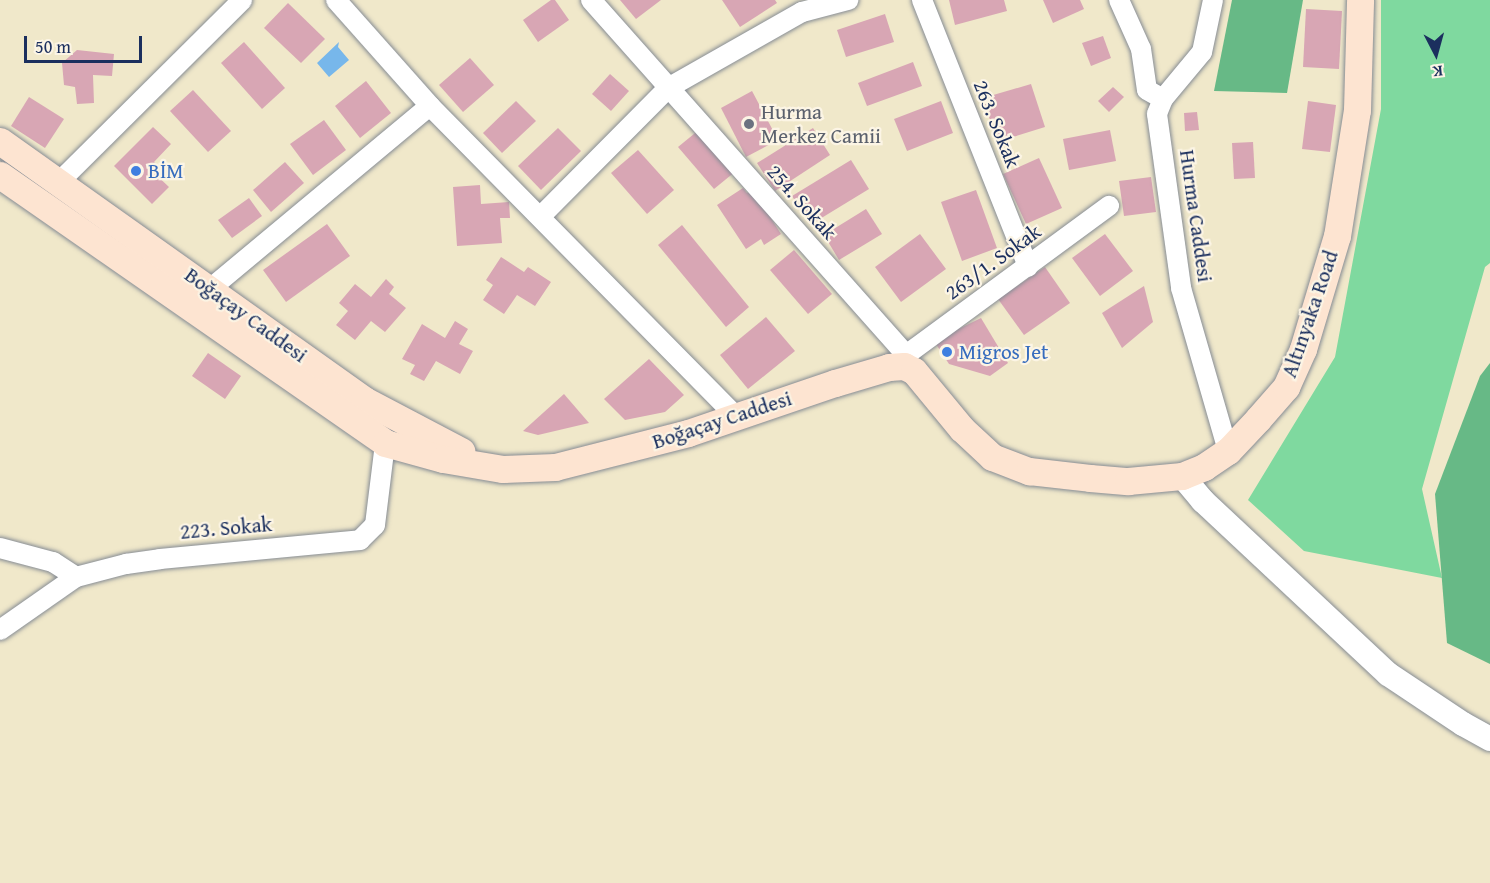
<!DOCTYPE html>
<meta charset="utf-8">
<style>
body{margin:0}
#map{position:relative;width:1490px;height:883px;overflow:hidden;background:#f0e8ca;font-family:"Gentium Book Plus",serif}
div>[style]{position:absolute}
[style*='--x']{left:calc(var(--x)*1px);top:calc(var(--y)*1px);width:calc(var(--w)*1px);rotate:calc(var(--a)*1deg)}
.green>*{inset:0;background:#7fd99f}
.forest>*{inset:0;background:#67b986}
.water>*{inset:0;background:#77b7eb}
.building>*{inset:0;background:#d8a6b4}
.roads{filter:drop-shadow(0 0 2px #868c94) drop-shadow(0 0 2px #868c94)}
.minor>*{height:20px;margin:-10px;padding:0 10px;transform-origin:10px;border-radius:10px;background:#fff}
.tertiary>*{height:24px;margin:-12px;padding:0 12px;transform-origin:12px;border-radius:12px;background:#fff}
.secondary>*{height:27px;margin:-13.5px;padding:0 13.5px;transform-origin:13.5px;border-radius:13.5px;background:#fde4d1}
.dots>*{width:16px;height:16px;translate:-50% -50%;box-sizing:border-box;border:3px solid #fcf5e5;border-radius:50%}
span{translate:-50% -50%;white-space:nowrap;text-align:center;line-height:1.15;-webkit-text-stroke:4.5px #fcf5e5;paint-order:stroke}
.worship-label{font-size:21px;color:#5b616d}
.left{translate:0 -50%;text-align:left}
.street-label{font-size:21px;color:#1b2f5e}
.shop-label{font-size:21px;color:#366cbe}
.north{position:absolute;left:1406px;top:24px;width:60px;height:60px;-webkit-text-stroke:4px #fcf5e5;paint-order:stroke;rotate:174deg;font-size:16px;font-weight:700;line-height:24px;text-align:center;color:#1b2f5e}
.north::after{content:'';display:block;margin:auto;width:21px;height:27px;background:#1b2f5e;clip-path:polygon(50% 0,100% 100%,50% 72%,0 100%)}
.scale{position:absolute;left:24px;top:36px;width:118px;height:27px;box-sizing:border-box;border:3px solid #1b2f5e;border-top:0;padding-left:8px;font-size:18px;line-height:21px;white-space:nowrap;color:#1b2f5e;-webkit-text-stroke:4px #fcf5e5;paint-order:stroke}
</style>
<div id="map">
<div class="green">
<i style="clip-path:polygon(1381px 0,1490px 0,1490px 263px,1485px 267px,1422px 489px,1442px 578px,1304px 551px,1248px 500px,1335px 357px,1381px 109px)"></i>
</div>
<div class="forest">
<i style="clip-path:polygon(1232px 0,1303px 0,1287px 93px,1214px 91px)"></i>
<i style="clip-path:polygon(1490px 363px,1490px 664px,1447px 643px,1435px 494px,1480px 376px)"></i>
</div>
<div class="water">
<i style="clip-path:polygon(339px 42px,338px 47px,349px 60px,329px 77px,317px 63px)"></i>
</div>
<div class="building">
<i style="clip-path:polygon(551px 0,555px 0,569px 20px,538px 42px,523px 20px)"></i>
<i style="clip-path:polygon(620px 0,661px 0,636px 19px)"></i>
<i style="clip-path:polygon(722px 0,775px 0,777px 3px,740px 27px)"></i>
<i style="clip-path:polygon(949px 0,1004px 0,1007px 11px,955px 25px)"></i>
<i style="clip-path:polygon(1043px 0,1080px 0,1084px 9px,1053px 23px)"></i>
<i style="clip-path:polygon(288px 3px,325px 39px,301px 63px,264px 28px)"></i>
<i style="clip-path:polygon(1306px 9px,1342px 11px,1339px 69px,1303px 67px)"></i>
<i style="clip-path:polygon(885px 14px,894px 42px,846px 57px,837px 30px)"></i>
<i style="clip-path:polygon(1103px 36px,1111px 58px,1091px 66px,1082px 43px)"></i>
<i style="clip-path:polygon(244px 42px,285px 88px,262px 109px,221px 63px)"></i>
<i style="clip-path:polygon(77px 50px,114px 54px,112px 76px,93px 75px,94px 103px,77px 104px,75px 87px,64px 85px,62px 63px)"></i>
<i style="clip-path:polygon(470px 58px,494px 85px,463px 112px,439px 85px)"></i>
<i style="clip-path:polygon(913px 62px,922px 86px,867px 106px,858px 83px)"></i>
<i style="clip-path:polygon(610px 74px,629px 91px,611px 111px,592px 94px)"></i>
<i style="clip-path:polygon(366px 81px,391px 113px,360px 138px,335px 106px)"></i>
<i style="clip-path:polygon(1031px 84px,1045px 127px,997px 142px,983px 98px)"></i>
<i style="clip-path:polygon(1113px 87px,1124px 97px,1109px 112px,1098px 101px)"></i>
<i style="clip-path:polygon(193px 90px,231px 131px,208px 152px,170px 111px)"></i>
<i style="clip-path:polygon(752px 91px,778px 140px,746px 157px,721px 108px)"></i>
<i style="clip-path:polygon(29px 97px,64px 119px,45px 148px,11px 126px)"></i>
<i style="clip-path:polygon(516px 101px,536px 121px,502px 153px,483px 133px)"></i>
<i style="clip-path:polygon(941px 101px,953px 133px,907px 151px,894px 119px)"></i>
<i style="clip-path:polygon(1308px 101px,1336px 105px,1330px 152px,1302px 149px)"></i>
<i style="clip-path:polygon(1197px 112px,1199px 130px,1185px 131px,1184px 113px)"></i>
<i style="clip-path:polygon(324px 120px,346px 150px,313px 175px,290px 144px)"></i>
<i style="clip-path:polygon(153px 127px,171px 144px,154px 162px,159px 167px,153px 172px,169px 187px,152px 204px,114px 166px)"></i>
<i style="clip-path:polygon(558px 128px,581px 151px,541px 190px,518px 166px)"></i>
<i style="clip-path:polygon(813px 128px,830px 155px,775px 191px,757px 163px)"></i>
<i style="clip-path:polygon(700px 129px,736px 171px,714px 189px,678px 147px)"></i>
<i style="clip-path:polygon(1110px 130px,1116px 161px,1069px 170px,1063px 139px)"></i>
<i style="clip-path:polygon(1253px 142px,1255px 178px,1234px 179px,1232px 143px)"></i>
<i style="clip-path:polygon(638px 150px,674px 190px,647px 214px,611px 173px)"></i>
<i style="clip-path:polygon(1039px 158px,1062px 208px,1026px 224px,1003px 174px)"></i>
<i style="clip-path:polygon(851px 160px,869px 189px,810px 225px,792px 196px)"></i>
<i style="clip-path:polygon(285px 162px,304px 183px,271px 212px,253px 190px)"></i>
<i style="clip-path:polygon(1151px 177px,1156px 212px,1124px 216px,1119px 181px)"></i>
<i style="clip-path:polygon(480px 185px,481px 204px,509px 202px,510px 218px,500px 218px,502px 243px,457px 246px,453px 187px)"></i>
<i style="clip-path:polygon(743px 188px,747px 193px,753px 190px,781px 234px,764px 245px,761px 239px,746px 249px,717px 205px)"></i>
<i style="clip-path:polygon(976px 190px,997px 248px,962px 261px,941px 202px)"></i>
<i style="clip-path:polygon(249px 198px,262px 216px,232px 238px,218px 220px)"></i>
<i style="clip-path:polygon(866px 209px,882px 234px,839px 260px,824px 235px)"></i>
<i style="clip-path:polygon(327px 224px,350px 256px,286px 302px,263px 270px)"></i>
<i style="clip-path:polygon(682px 225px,749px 307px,726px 327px,658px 245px)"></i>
<i style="clip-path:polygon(920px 234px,946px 269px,901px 302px,875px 267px)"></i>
<i style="clip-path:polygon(1105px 234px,1133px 271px,1100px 296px,1072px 258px)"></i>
<i style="clip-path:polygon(794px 250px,832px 294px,808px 314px,770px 270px)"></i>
<i style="clip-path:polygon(501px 257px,524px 272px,528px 267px,551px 282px,535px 306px,517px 295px,504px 314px,483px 300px,493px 285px,486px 280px)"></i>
<i style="clip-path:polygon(1045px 267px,1070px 303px,1024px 335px,998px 299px)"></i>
<i style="clip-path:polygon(386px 279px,394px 287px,389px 294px,406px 308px,385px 332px,371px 321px,355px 340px,336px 325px,348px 311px,339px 303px,355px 284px,371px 297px)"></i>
<i style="clip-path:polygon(1144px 286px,1153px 322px,1122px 348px,1102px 313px)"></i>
<i style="clip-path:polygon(766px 317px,795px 351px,748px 389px,720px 355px)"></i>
<i style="clip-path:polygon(981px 318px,1008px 363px,990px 376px,949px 364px,934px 341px)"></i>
<i style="clip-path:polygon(455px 321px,468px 329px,459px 344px,473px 351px,460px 374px,436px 361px,424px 381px,410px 374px,415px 365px,402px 359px,422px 324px,445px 338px)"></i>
<i style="clip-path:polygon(208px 353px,241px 376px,225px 399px,192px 376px)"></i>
<i style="clip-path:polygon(649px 359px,684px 395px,665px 412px,625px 420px,604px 399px)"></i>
<i style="clip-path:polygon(564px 394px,589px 423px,538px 435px,523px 431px)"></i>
</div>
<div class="roads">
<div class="minor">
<i style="--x:336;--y:0;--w:142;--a:48.4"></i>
<i style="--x:430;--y:106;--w:437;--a:45.4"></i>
<i style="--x:591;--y:0;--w:475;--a:48.4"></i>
<i style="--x:922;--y:0;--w:287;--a:68.3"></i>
<i style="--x:1119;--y:0;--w:54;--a:65.8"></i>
<i style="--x:1141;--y:49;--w:41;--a:81.7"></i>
<i style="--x:1147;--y:90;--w:18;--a:29"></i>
<i style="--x:1213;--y:0;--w:53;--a:101.9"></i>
<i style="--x:1202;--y:52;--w:61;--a:129.7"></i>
<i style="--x:1163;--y:99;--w:16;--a:112"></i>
<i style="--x:1157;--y:114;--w:176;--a:82.1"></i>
<i style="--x:1181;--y:288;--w:170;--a:73.9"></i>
<i style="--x:59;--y:182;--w:258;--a:-44.8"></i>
<i style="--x:540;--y:217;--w:182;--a:-45.2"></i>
<i style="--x:668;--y:88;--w:154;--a:-29.6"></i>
<i style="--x:802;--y:12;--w:48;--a:-14.6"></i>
<i style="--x:210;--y:289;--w:286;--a:-39.8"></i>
<i style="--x:906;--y:355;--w:252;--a:-36.3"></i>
<i style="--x:0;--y:548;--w:55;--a:14.8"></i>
<i style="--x:53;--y:562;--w:27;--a:33"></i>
<i style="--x:76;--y:577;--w:52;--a:-14.6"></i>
<i style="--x:126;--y:564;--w:34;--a:-8"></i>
<i style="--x:160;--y:559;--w:201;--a:-5.4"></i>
<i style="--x:360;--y:540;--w:21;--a:-45"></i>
<i style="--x:375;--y:525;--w:83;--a:-83"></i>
<i style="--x:0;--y:630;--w:93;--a:-34.9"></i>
</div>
<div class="tertiary">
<i style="--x:1182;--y:476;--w:33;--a:50"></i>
<i style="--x:1203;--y:501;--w:253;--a:43.1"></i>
<i style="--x:1388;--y:674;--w:90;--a:33.7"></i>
<i style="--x:1463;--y:724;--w:31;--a:29"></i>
</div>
<div class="secondary">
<i style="--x:0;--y:141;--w:447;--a:35.4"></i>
<i style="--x:364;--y:400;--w:110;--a:27.7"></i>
<i style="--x:0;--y:175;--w:469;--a:34.8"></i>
<i style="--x:385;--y:443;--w:60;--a:15.4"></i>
<i style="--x:443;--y:459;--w:61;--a:9.5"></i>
<i style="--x:503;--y:469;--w:52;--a:-2.2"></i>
<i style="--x:555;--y:467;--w:137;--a:-14.3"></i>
<i style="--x:688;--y:433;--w:155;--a:-18.8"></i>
<i style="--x:835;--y:383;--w:56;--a:-16.5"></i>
<i style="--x:889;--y:367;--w:15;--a:-4"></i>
<i style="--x:904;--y:366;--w:11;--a:27"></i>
<i style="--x:914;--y:371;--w:75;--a:50.4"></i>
<i style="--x:962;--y:429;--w:41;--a:43"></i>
<i style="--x:992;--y:457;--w:40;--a:21"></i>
<i style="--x:1029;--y:471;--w:61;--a:6.5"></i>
<i style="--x:1090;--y:478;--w:38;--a:5"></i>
<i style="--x:1128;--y:481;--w:54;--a:-5.3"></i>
<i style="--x:1182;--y:476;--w:24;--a:-22"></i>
<i style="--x:1204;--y:467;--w:29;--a:-34"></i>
<i style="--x:1228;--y:451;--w:44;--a:-46.8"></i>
<i style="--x:1258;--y:419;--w:43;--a:-48.8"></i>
<i style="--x:1286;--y:387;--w:42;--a:-65.9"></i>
<i style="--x:1303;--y:349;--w:118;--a:-73.3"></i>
<i style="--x:1337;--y:236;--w:128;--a:-81"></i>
<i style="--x:1357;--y:110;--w:110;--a:-88.4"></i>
</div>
</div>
<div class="dots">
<i style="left:749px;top:124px;background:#6b7280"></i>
<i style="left:136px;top:171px;background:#3f7fe0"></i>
<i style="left:947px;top:352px;background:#3f7fe0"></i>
</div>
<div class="worship-label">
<span class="left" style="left:761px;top:124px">Hurma<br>Merkez Camii</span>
</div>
<div class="street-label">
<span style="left:997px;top:124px;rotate:68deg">263. Sokak</span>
<span style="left:802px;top:202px;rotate:48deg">254. Sokak</span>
<span style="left:1196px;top:216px;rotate:82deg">Hurma Caddesi</span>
<span style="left:993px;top:262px;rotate:-36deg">263/1. Sokak</span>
<span style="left:1310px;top:314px;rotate:-71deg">Altınyaka Road</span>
<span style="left:246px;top:315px;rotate:36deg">Boğaçay Caddesi</span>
<span style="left:722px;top:420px;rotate:-18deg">Boğaçay Caddesi</span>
<span style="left:226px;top:528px;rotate:-5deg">223. Sokak</span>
</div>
<div class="shop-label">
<span class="left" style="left:148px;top:171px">BİM</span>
<span class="left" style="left:959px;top:352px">Migros Jet</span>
</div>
<div class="north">K</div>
<div class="scale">50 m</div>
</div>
